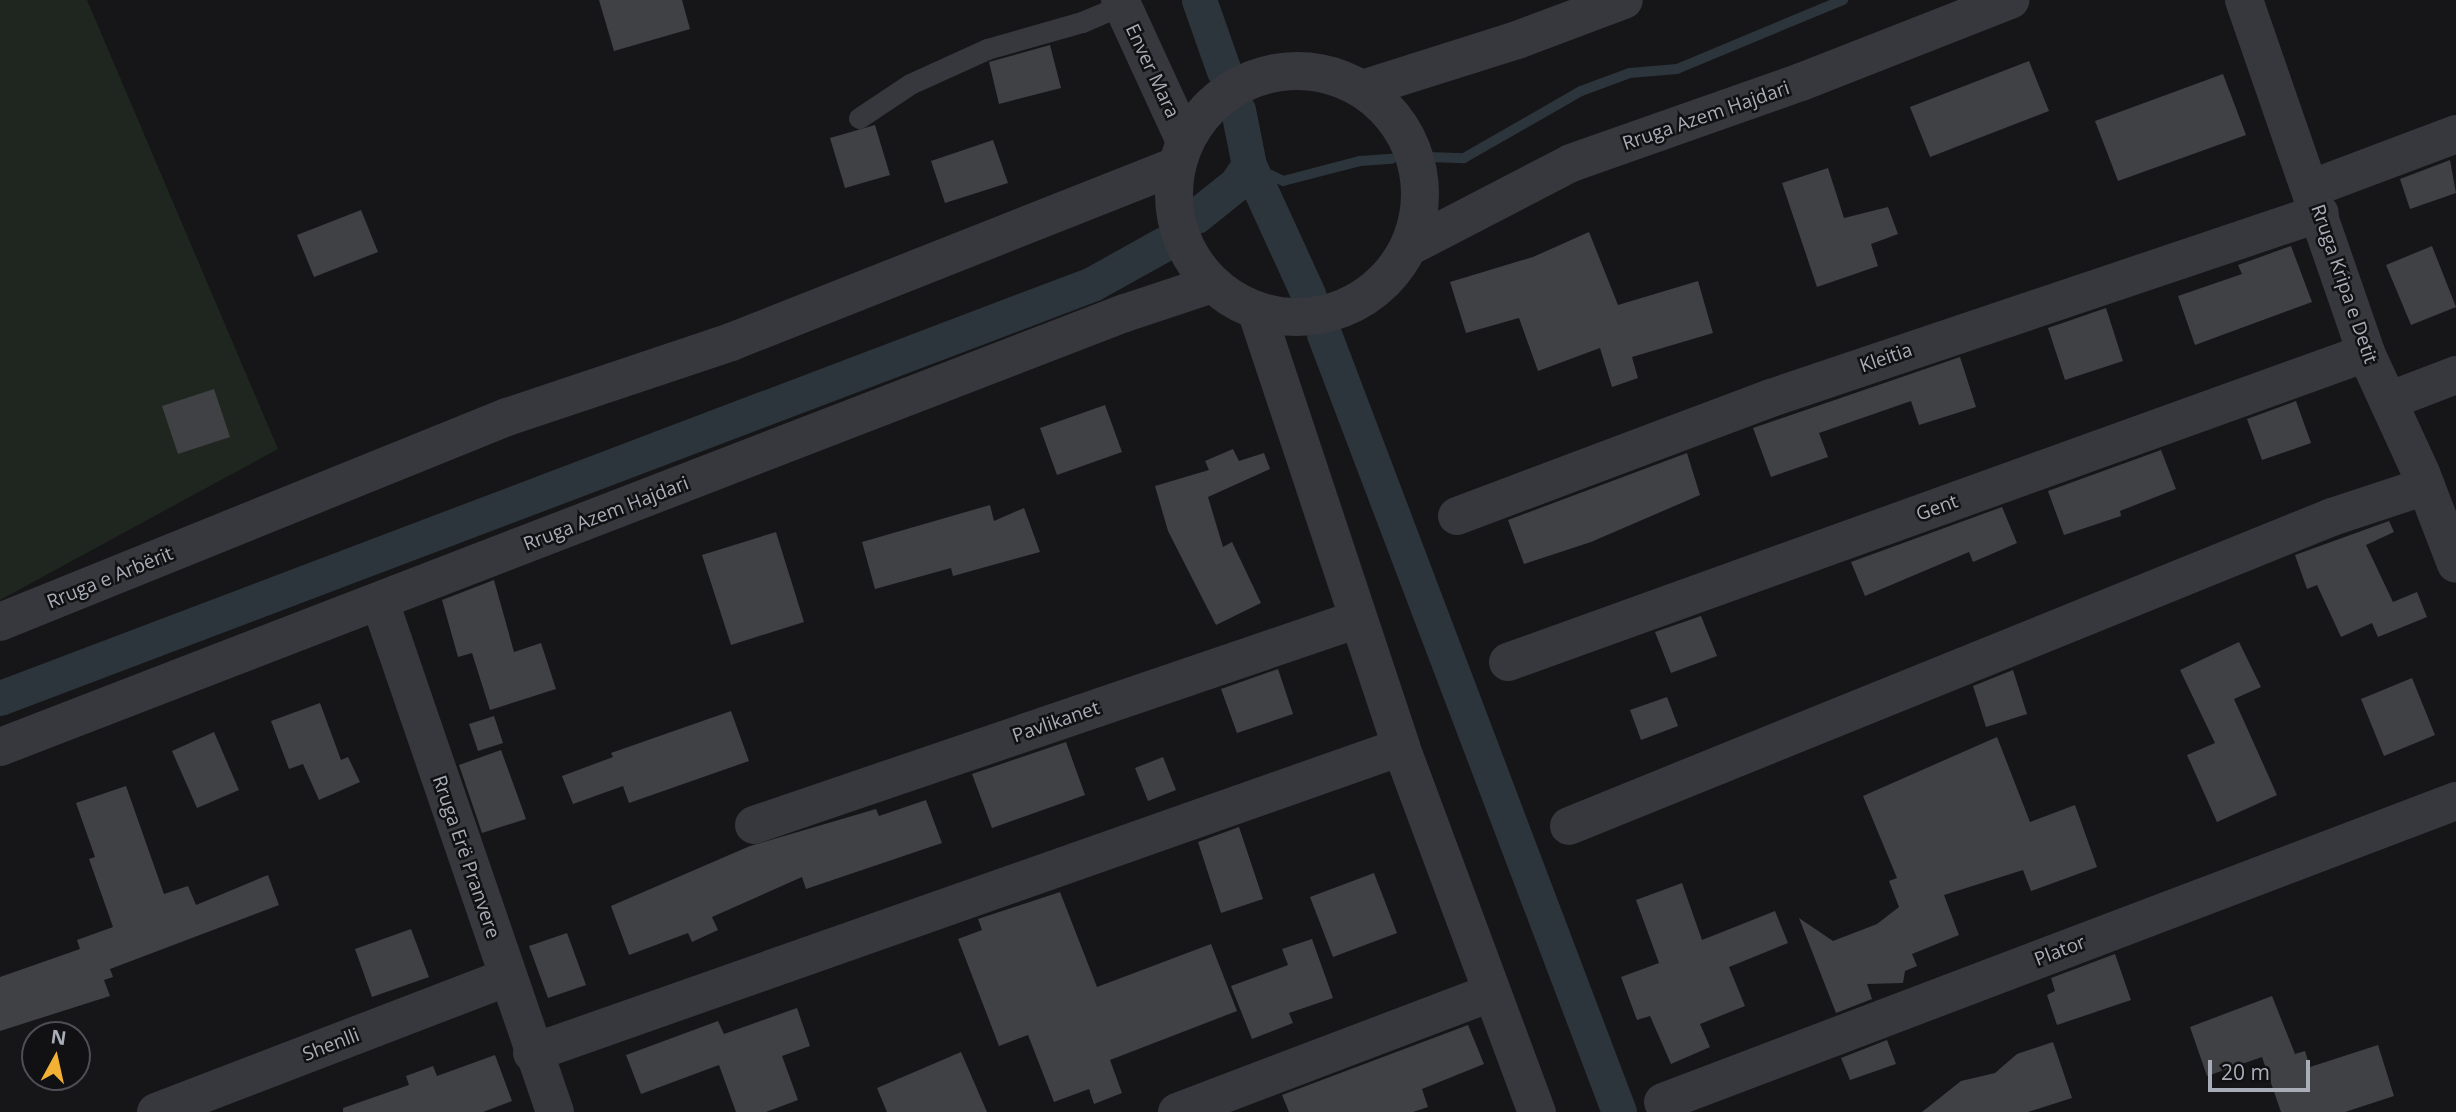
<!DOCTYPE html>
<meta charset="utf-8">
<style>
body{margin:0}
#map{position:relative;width:2456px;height:1112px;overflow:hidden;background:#161618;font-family:"Open Sans",sans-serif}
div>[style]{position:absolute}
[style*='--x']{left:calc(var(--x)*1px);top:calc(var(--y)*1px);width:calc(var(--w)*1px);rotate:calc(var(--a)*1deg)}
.green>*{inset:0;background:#1e261f}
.stream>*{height:10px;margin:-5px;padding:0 5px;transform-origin:5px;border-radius:5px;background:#2c353c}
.canal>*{height:35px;margin:-17.5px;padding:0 17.5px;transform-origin:17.5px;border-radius:17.5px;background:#2c353c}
.building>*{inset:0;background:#404145}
.service>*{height:21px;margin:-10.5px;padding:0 10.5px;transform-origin:10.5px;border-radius:10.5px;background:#37383d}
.minor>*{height:38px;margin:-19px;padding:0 19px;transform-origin:19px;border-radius:19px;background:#37383d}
.tertiary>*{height:38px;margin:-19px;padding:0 19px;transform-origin:19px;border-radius:19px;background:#37383d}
.tertiary>.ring{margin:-19px;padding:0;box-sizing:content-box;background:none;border:38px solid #37383d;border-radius:50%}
span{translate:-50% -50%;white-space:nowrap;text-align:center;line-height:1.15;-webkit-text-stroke:5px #111113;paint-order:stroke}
.street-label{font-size:19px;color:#a8adb8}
.north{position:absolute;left:21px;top:1021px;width:70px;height:70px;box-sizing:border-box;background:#111113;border:2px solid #4d4f55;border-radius:50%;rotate:8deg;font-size:19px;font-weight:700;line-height:28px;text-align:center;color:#a8adb8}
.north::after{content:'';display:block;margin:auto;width:24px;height:32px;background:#f2b134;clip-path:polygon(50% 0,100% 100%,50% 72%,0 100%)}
.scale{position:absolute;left:2208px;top:1060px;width:102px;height:32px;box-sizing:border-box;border:4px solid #a8adb8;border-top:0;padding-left:9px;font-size:21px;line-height:24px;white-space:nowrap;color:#a8adb8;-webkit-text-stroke:5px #111113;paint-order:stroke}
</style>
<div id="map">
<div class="green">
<i style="clip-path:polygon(0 0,87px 0,278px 449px,0 600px)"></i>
</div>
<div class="stream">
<i style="--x:1428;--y:157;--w:36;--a:2"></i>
<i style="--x:1464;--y:158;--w:135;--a:-29.8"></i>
<i style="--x:1581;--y:91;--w:52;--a:-20.2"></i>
<i style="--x:1630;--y:73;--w:47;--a:-4.9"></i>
<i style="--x:1677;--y:69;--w:180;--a:-22.6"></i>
<i style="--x:1249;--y:165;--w:38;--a:25"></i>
<i style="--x:1283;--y:181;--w:80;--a:-14.6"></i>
<i style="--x:1360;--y:161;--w:32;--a:-4"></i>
</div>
<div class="canal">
<i style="--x:1199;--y:0;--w:75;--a:70.6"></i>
<i style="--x:1238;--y:110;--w:56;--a:78.7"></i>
<i style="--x:1249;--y:165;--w:144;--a:65.4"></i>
<i style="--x:1196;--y:216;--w:51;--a:-38.7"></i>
<i style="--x:1236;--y:184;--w:23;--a:-56"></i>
<i style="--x:1324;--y:334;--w:832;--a:69.23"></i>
<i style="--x:0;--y:698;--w:1168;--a:-20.76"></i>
<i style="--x:1092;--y:284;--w:82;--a:-29.1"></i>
</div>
<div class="building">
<i style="clip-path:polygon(599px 0,682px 0,690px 29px,614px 51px)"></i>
<i style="clip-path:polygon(1050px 45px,1061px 88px,999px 104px,989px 62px)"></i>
<i style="clip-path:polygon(2029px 61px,2049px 111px,1930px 157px,1910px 107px)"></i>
<i style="clip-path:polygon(2223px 74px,2246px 135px,2118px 181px,2095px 121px)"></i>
<i style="clip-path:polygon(875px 125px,890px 175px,845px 188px,830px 138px)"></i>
<i style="clip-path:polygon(993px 140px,1008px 183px,945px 203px,931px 161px)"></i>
<i style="clip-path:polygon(2450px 160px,2456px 193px,2410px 209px,2400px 179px)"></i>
<i style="clip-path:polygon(1828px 168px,1844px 218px,1888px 207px,1898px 234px,1871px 244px,1878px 266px,1817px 287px,1782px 183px)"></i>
<i style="clip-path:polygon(361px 210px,378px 252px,314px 277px,297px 235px)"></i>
<i style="clip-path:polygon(1589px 232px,1618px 305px,1698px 281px,1713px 333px,1632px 357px,1638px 378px,1612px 387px,1600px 348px,1538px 371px,1519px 318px,1466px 333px,1450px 282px,1533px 257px)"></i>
<i style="clip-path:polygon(2291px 246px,2312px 302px,2195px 345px,2178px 296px,2242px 274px,2238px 265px)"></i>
<i style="clip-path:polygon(2432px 246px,2456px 307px,2411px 325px,2386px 265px)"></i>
<i style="clip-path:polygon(2106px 308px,2123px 361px,2065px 380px,2048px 328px)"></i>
<i style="clip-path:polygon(1960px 357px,1976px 407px,1919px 425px,1911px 401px,1819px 433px,1828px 457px,1771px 477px,1753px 428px)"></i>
<i style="clip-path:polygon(214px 389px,230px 437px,178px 454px,162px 406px)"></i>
<i style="clip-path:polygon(2296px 401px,2311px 443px,2262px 460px,2247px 419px)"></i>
<i style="clip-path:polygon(1105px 405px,1122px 452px,1057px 475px,1040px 428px)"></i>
<i style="clip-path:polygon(1233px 449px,1239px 461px,1264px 453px,1270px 469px,1208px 497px,1223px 547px,1232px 542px,1261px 603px,1216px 625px,1168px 531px,1155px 486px,1209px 470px,1205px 461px)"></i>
<i style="clip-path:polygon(2161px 450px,2176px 489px,2120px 511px,2121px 516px,2064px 535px,2048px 491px)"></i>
<i style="clip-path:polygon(1687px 453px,1700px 495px,1591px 542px,1524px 564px,1508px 520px)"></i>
<i style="clip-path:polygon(990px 505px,994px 521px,1024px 508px,1040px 552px,953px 576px,951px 568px,875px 589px,862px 542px)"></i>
<i style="clip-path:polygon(2002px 507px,2017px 543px,1973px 562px,1969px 552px,1865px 596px,1851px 562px)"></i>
<i style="clip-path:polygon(2389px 521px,2394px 532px,2366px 545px,2393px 602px,2417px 592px,2427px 617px,2378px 637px,2372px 623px,2341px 637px,2317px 585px,2307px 589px,2295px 555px)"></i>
<i style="clip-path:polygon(776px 532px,804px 622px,731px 645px,702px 555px)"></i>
<i style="clip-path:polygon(494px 580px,514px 652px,541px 643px,556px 689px,490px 710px,472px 653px,458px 657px,442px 600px)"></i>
<i style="clip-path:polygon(1701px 616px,1717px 656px,1671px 673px,1655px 632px)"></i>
<i style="clip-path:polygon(2239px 642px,2261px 687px,2234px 699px,2277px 795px,2217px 822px,2187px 755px,2215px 743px,2180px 670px)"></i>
<i style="clip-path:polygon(1278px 669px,1293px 714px,1237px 733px,1221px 689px)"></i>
<i style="clip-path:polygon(2013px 670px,2027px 714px,1986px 727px,1973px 686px)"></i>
<i style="clip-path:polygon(2412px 678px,2435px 735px,2384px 756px,2361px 699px)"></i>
<i style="clip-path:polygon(1667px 697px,1678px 726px,1641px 740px,1630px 710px)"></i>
<i style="clip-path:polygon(320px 703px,341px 760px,348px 757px,360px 782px,319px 800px,303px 764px,289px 769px,271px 721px)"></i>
<i style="clip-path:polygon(731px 711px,749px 761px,629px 803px,623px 786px,573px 804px,562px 776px,613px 757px,611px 753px)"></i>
<i style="clip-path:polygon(494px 716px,503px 743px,478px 751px,469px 724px)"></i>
<i style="clip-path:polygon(214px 732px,239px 790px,197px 808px,172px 751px)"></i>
<i style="clip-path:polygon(1997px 737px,2030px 822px,2075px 805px,2097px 867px,2031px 891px,2023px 870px,1944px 895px,1959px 935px,1912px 954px,1917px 966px,1905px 971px,1903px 983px,1867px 984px,1872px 999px,1836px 1013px,1799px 918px,1833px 941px,1877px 924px,1899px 907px,1889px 881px,1897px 878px,1863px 796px)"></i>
<i style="clip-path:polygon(1066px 742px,1085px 795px,992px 828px,972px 774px)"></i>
<i style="clip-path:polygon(501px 750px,526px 819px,482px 833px,459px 765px)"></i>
<i style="clip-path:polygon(1163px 757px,1176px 790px,1148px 801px,1135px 768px)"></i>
<i style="clip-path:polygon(126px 786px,164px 894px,188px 886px,196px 905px,268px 875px,279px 905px,110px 969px,113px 977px,104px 980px,110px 996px,0 1031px,0 977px,80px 949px,77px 940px,113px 927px,89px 859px,95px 857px,76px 803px)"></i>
<i style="clip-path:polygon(926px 800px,942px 843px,806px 889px,802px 877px,712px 917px,718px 930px,692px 942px,688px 933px,629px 955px,611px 906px,750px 846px,876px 809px,879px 816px)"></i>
<i style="clip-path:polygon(1239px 827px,1263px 899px,1221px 913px,1198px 842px)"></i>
<i style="clip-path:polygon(1374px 873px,1397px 933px,1333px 957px,1310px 897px)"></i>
<i style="clip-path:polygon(1682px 883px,1702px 940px,1775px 911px,1788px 943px,1729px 967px,1745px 1006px,1700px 1024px,1710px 1047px,1671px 1064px,1650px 1016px,1637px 1020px,1621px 977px,1659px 963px,1636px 900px)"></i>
<i style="clip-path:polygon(1060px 892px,1097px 987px,1211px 944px,1237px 1011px,1110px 1060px,1122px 1093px,1094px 1104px,1089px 1089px,1054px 1102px,1028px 1035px,999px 1046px,958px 939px,982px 930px,978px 919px)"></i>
<i style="clip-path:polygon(411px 929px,429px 977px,372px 997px,355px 949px)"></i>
<i style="clip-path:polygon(567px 933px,586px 985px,548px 998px,529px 946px)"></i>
<i style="clip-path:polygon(1312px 939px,1333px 998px,1289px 1013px,1293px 1023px,1252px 1039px,1231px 986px,1288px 965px,1282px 949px)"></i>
<i style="clip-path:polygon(2115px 954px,2131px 1000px,2057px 1025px,2047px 995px,2055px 991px,2051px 978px)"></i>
<i style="clip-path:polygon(2272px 996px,2295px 1054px,2305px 1051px,2310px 1067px,2378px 1045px,2394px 1096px,2345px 1112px,2281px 1112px,2262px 1057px,2207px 1076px,2190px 1027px)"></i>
<i style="clip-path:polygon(797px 1008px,810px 1046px,782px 1056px,798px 1100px,766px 1112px,736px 1112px,719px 1065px,641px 1094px,626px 1055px,718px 1021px,724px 1034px)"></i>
<i style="clip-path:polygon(1468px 1025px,1484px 1064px,1422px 1089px,1428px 1107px,1413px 1112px,1289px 1112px,1282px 1095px)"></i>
<i style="clip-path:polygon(1887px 1040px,1896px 1064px,1850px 1080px,1841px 1058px)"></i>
<i style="clip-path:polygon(2053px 1042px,2072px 1098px,2028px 1112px,1922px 1112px,1961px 1081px,1995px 1073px,2017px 1054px)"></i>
<i style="clip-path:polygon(961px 1052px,987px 1112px,887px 1112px,877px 1088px)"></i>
<i style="clip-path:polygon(495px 1055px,512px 1101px,483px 1112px,343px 1112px,343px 1108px,409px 1085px,406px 1076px,433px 1066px,437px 1076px)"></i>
</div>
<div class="service">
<i style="--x:859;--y:118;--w:61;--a:-33.7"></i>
<i style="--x:910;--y:84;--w:85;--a:-24.4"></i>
<i style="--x:987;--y:49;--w:99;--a:-15.9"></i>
<i style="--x:1082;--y:22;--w:43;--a:-23"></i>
</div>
<div class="minor">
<i style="--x:1120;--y:0;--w:155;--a:65.3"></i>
<i style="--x:2244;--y:0;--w:373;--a:70.9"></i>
<i style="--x:2366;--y:353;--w:132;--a:65.4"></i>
<i style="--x:2421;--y:473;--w:97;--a:69"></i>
<i style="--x:1362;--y:89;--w:163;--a:-17.5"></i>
<i style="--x:1517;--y:40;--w:114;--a:-20.5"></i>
<i style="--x:2310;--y:189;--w:156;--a:-20.6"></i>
<i style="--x:1409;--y:247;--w:182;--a:-27.4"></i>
<i style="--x:1571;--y:163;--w:244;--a:-19.4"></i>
<i style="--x:1801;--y:82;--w:225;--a:-21.4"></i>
<i style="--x:2388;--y:401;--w:73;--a:-20.9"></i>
<i style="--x:1457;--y:516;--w:335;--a:-20.6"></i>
<i style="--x:1771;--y:398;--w:579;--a:-18.62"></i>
<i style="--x:0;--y:622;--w:547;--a:-22.02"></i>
<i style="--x:507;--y:417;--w:236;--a:-18.5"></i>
<i style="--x:731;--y:342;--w:480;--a:-21.6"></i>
<i style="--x:1508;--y:662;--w:912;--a:-19.81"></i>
<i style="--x:754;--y:825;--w:638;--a:-18.83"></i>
<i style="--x:1569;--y:826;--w:823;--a:-22.05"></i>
<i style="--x:2332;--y:517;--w:99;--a:-18.3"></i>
<i style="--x:532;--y:1053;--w:921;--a:-19.4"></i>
<i style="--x:1663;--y:1102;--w:848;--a:-20.79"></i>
<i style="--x:156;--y:1112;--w:376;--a:-21"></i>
<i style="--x:1177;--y:1112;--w:335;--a:-20.8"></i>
</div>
<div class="tertiary">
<i class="ring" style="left:1174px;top:71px;width:208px;height:208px"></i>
<i style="--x:1256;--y:310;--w:460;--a:71.6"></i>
<i style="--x:1401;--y:747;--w:390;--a:69.6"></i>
<i style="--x:380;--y:602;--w:539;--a:71.06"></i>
<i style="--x:0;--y:747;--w:1206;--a:-21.1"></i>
<i style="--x:1125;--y:313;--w:92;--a:-18.4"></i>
</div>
<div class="street-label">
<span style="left:1152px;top:71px;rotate:65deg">Enver Mara</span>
<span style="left:1706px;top:116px;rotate:-19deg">Rruga Azem Hajdari</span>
<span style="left:2344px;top:284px;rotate:71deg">Rruga Kripa e Detit</span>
<span style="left:1886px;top:358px;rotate:-19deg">Kleitia</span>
<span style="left:1937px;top:508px;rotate:-20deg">Gent</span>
<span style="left:606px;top:514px;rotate:-21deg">Rruga Azem Hajdari</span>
<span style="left:110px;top:578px;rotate:-22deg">Rruga e Arbërit</span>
<span style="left:1056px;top:722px;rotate:-19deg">Pavlikanet</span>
<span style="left:466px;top:857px;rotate:71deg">Rruga Erë Pranvere</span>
<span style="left:2060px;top:951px;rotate:-21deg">Plator</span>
<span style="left:331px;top:1045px;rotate:-21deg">Shenlli</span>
</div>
<div class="north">N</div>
<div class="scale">20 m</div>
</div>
